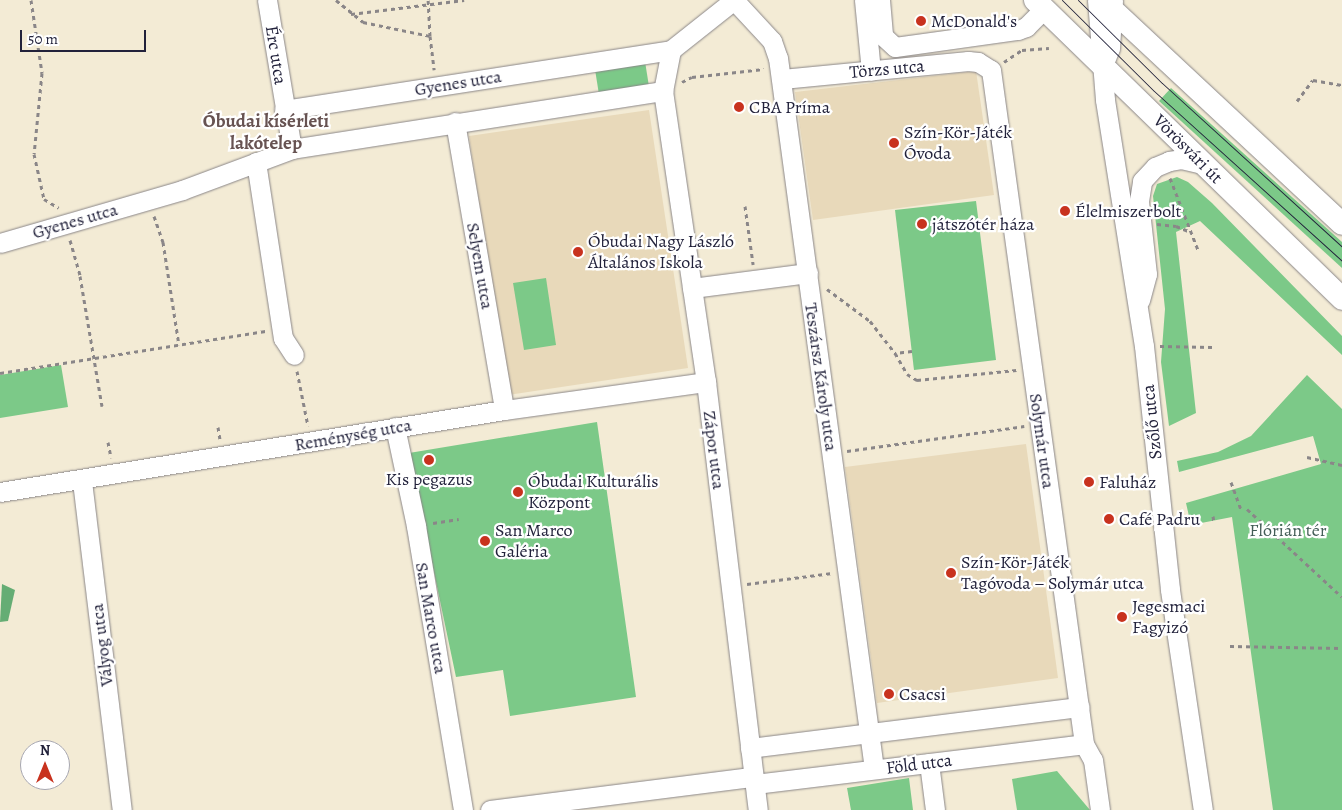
<!DOCTYPE html>
<meta charset="utf-8">
<style>
body{margin:0}
#map{position:relative;width:1342px;height:810px;overflow:hidden;background:#f3ebd5;font-family:Alegreya,serif}
div>[style]{position:absolute}
[style*='--x']{left:calc(var(--x)*1px);top:calc(var(--y)*1px);width:calc(var(--w)*1px);rotate:calc(var(--a)*1deg)}
.built>*{inset:0;background:#e8d9ba}
.green>*{inset:0;background:#7cc988}
.forest>*{inset:0;background:#65ad74}
.path>*{height:3px;margin-top:-1.5px;transform-origin:0;background:repeating-linear-gradient(90deg,#8a8688 0 4px,transparent 0 8px)}
.roads{filter:drop-shadow(0 0 1px #8a8688) drop-shadow(0 0 1px #8a8688)}
.minor>*{height:19px;margin:-9.5px;padding:0 9.5px;transform-origin:9.5px;border-radius:9.5px;background:#fff}
.major>*{height:22px;margin:-11px;padding:0 11px;transform-origin:11px;border-radius:11px;background:#fff}
.tram>*{height:1px;margin:-0.5px;padding:0 0.5px;transform-origin:0.5px;border-radius:0.5px;background:#22223b}
.dots>*{width:14px;height:14px;translate:-50% -50%;box-sizing:border-box;border:2px solid #fff;border-radius:50%}
span{translate:-50% -50%;white-space:nowrap;text-align:center;line-height:1.15;-webkit-text-stroke:4.5px #fff;paint-order:stroke}
.poi-label{font-size:18px;color:#22223b}
.left{translate:0 -50%;text-align:left}
.street-label{font-size:18px;color:#22223b}
.park-label{font-size:18px;color:#425c56}
.neighbourhood-label{font-size:19px;color:#675352;font-weight:700}
.north{position:absolute;left:20px;top:740px;width:50px;height:50px;box-sizing:border-box;background:#fff;border:1px solid #a7a7b1;border-radius:50%;rotate:0deg;font-size:14px;font-weight:700;line-height:20px;text-align:center;color:#22223b}
.north::after{content:'';display:block;margin:auto;width:18px;height:22px;background:#c8321e;clip-path:polygon(50% 0,100% 100%,50% 72%,0 100%)}
.scale{position:absolute;left:20px;top:30px;width:126px;height:22px;box-sizing:border-box;border:2px solid #22223b;border-top:0;padding-left:6px;font-size:15px;line-height:18px;white-space:nowrap;color:#22223b;-webkit-text-stroke:4px #fff;paint-order:stroke}
</style>
<div id="map">
<div class="built">
<i style="clip-path:polygon(976px 71px,994px 195px,813px 220px,795px 92px)"></i>
<i style="clip-path:polygon(649px 110px,688px 368px,508px 395px,469px 136px)"></i>
<i style="clip-path:polygon(1026px 444px,1058px 678px,877px 703px,845px 467px)"></i>
</div>
<div class="green">
<i style="clip-path:polygon(644px 55px,650px 93px,600px 101px,594px 63px)"></i>
<i style="clip-path:polygon(1171px 88px,1342px 242px,1342px 268px,1159px 101px)"></i>
<i style="clip-path:polygon(1177px 177px,1188px 182px,1212px 203px,1342px 336px,1342px 355px,1200px 221px,1176px 232px,1196px 413px,1169px 426px,1161px 362px,1165px 309px,1153px 196px,1157px 184px)"></i>
<i style="clip-path:polygon(976px 201px,996px 360px,914px 370px,895px 210px)"></i>
<i style="clip-path:polygon(546px 278px,556px 345px,524px 350px,513px 283px)"></i>
<i style="clip-path:polygon(61px 365px,68px 407px,0 418px,0 375px)"></i>
<i style="clip-path:polygon(1307px 375px,1342px 409px,1342px 810px,1273px 810px,1232px 517px,1191px 525px,1186px 503px,1321px 464px,1313px 436px,1179px 472px,1177px 461px,1218px 452px,1251px 436px)"></i>
<i style="clip-path:polygon(597px 422px,636px 697px,510px 716px,503px 670px,456px 677px,409px 453px)"></i>
<i style="clip-path:polygon(1057px 771px,1090px 810px,1017px 810px,1012px 779px)"></i>
<i style="clip-path:polygon(909px 778px,913px 810px,851px 810px,847px 788px)"></i>
</div>
<div class="forest">
<i style="clip-path:polygon(2px 584px,15px 590px,8px 621px,0 622px)"></i>
</div>
<div class="path">
<i style="--x:31;--y:0;--w:74;--a:81.4"></i>
<i style="--x:42;--y:73;--w:81;--a:95.6"></i>
<i style="--x:34;--y:154;--w:46;--a:77.5"></i>
<i style="--x:44;--y:199;--w:17;--a:31"></i>
<i style="--x:336;--y:0;--w:35;--a:39"></i>
<i style="--x:363;--y:22;--w:68;--a:11.8"></i>
<i style="--x:430;--y:36;--w:36;--a:-93"></i>
<i style="--x:351;--y:14;--w:114;--a:-7.1"></i>
<i style="--x:430;--y:36;--w:34;--a:83"></i>
<i style="--x:1004;--y:62;--w:22;--a:-34"></i>
<i style="--x:1022;--y:50;--w:27;--a:-4"></i>
<i style="--x:682;--y:82;--w:11;--a:-27"></i>
<i style="--x:692;--y:77;--w:72;--a:-6.3"></i>
<i style="--x:1297;--y:101;--w:26;--a:-53"></i>
<i style="--x:1313;--y:80;--w:29;--a:10"></i>
<i style="--x:1170;--y:178;--w:77;--a:68.7"></i>
<i style="--x:745;--y:206;--w:59;--a:82.1"></i>
<i style="--x:154;--y:216;--w:28;--a:71"></i>
<i style="--x:163;--y:242;--w:104;--a:81.2"></i>
<i style="--x:1157;--y:224;--w:19;--a:6"></i>
<i style="--x:1176;--y:226;--w:16;--a:22"></i>
<i style="--x:70;--y:240;--w:37;--a:74"></i>
<i style="--x:80;--y:276;--w:132;--a:80.4"></i>
<i style="--x:827;--y:289;--w:54;--a:36.7"></i>
<i style="--x:870;--y:321;--w:41;--a:52"></i>
<i style="--x:1160;--y:346;--w:52;--a:1.1"></i>
<i style="--x:912;--y:351;--w:17;--a:173"></i>
<i style="--x:895;--y:353;--w:24;--a:60"></i>
<i style="--x:907;--y:374;--w:12;--a:31"></i>
<i style="--x:917;--y:380;--w:100;--a:-5.8"></i>
<i style="--x:297;--y:371;--w:56;--a:78.7"></i>
<i style="--x:0;--y:373;--w:269;--a:-9"></i>
<i style="--x:218;--y:427;--w:12;--a:81"></i>
<i style="--x:108;--y:442;--w:16;--a:79"></i>
<i style="--x:847;--y:451;--w:179;--a:-8"></i>
<i style="--x:1307;--y:457;--w:36;--a:13"></i>
<i style="--x:1231;--y:482;--w:30;--a:70"></i>
<i style="--x:1247;--y:509;--w:129;--a:42.8"></i>
<i style="--x:1213;--y:516;--w:6;--a:81"></i>
<i style="--x:433;--y:523;--w:26;--a:-9"></i>
<i style="--x:747;--y:584;--w:86;--a:-7.4"></i>
<i style="--x:1230;--y:646;--w:112;--a:1"></i>
</div>
<div class="roads">
<div class="minor">
<i style="--x:267;--y:0;--w:151;--a:80.5"></i>
<i style="--x:734;--y:0;--w:56;--a:47.2"></i>
<i style="--x:772;--y:41;--w:18;--a:71"></i>
<i style="--x:778;--y:58;--w:717;--a:82.31"></i>
<i style="--x:864;--y:0;--w:71;--a:84.4"></i>
<i style="--x:880;--y:0;--w:36;--a:85"></i>
<i style="--x:883;--y:36;--w:16;--a:43"></i>
<i style="--x:895;--y:47;--w:124;--a:-7.9"></i>
<i style="--x:1018;--y:30;--w:9;--a:-21"></i>
<i style="--x:1026;--y:27;--w:25;--a:-45"></i>
<i style="--x:1097;--y:0;--w:100;--a:85.4"></i>
<i style="--x:1105;--y:100;--w:249;--a:81"></i>
<i style="--x:1144;--y:346;--w:245;--a:83.9"></i>
<i style="--x:1170;--y:590;--w:222;--a:81.5"></i>
<i style="--x:671;--y:50;--w:42;--a:101"></i>
<i style="--x:663;--y:91;--w:294;--a:81.6"></i>
<i style="--x:706;--y:382;--w:431;--a:83.1"></i>
<i style="--x:1106;--y:58;--w:11;--a:-68"></i>
<i style="--x:1110;--y:48;--w:48;--a:-86.4"></i>
<i style="--x:782;--y:79;--w:187;--a:-5.5"></i>
<i style="--x:968;--y:61;--w:10;--a:6"></i>
<i style="--x:978;--y:62;--w:15;--a:32"></i>
<i style="--x:991;--y:70;--w:680;--a:82.14"></i>
<i style="--x:1084;--y:744;--w:18;--a:61"></i>
<i style="--x:1093;--y:760;--w:50;--a:82"></i>
<i style="--x:284;--y:110;--w:392;--a:-8.8"></i>
<i style="--x:671;--y:50;--w:80;--a:-38.4"></i>
<i style="--x:455;--y:122;--w:292;--a:80.3"></i>
<i style="--x:256;--y:162;--w:178;--a:81.3"></i>
<i style="--x:283;--y:338;--w:20;--a:57"></i>
<i style="--x:0;--y:243;--w:190;--a:-16.2"></i>
<i style="--x:182;--y:190;--w:117;--a:-20.4"></i>
<i style="--x:292;--y:149;--w:376;--a:-8.9"></i>
<i style="--x:692;--y:288;--w:117;--a:-7.4"></i>
<i style="--x:1140;--y:300;--w:27;--a:-75"></i>
<i style="--x:1147;--y:274;--w:73;--a:-96.3"></i>
<i style="--x:1139;--y:201;--w:20;--a:-81"></i>
<i style="--x:1142;--y:181;--w:19;--a:-47"></i>
<i style="--x:1155;--y:167;--w:15;--a:-23"></i>
<i style="--x:1169;--y:161;--w:12;--a:-9"></i>
<i style="--x:1181;--y:159;--w:23;--a:13"></i>
<i style="--x:395;--y:427;--w:101;--a:78"></i>
<i style="--x:416;--y:526;--w:288;--a:80.6"></i>
<i style="--x:82;--y:481;--w:331;--a:83.1"></i>
<i style="--x:0;--y:492;--w:511;--a:-9.24"></i>
<i style="--x:504;--y:410;--w:204;--a:-7.9"></i>
<i style="--x:750;--y:748;--w:332;--a:-7.1"></i>
<i style="--x:929;--y:763;--w:47;--a:82.7"></i>
<i style="--x:755;--y:784;--w:331;--a:-6.9"></i>
<i style="--x:490;--y:810;--w:265;--a:-7.2"></i>
</div>
<div class="major">
<i style="--x:1035;--y:0;--w:429;--a:44.2"></i>
<i style="--x:1102;--y:0;--w:328;--a:43"></i>
</div>
</div>
<div class="tram">
<i style="--x:1062;--y:0;--w:129;--a:44.7"></i>
<i style="--x:1154;--y:91;--w:253;--a:42.1"></i>
<i style="--x:1078;--y:0;--w:118;--a:44.7"></i>
<i style="--x:1162;--y:83;--w:244;--a:42.3"></i>
</div>
<div class="dots">
<i style="left:921px;top:21px;background:#c8321e"></i>
<i style="left:739px;top:107px;background:#c8321e"></i>
<i style="left:894px;top:143px;background:#c8321e"></i>
<i style="left:1065px;top:211px;background:#c8321e"></i>
<i style="left:922px;top:224px;background:#c8321e"></i>
<i style="left:578px;top:252px;background:#c8321e"></i>
<i style="left:429px;top:460px;background:#c8321e"></i>
<i style="left:1089px;top:482px;background:#c8321e"></i>
<i style="left:518px;top:492px;background:#c8321e"></i>
<i style="left:1109px;top:519px;background:#c8321e"></i>
<i style="left:485px;top:541px;background:#c8321e"></i>
<i style="left:951px;top:573px;background:#c8321e"></i>
<i style="left:1122px;top:617px;background:#c8321e"></i>
<i style="left:889px;top:694px;background:#c8321e"></i>
</div>
<div class="poi-label">
<span class="left" style="left:931px;top:21px">McDonald's</span>
<span class="left" style="left:749px;top:107px">CBA Príma</span>
<span class="left" style="left:904px;top:143px">Szín-Kör-Játék<br>Óvoda</span>
<span class="left" style="left:1075px;top:211px">Élelmiszerbolt</span>
<span class="left" style="left:932px;top:224px">játszótér háza</span>
<span class="left" style="left:588px;top:252px">Óbudai Nagy László<br>Általános Iskola</span>
<span style="left:429px;top:479px">Kis pegazus</span>
<span class="left" style="left:528px;top:492px">Óbudai Kulturális<br>Központ</span>
<span class="left" style="left:1099px;top:482px">Faluház</span>
<span class="left" style="left:1119px;top:519px">Café Padru</span>
<span class="left" style="left:495px;top:541px">San Marco<br>Galéria</span>
<span class="left" style="left:961px;top:573px">Szín-Kör-Játék<br>Tagóvoda – Solymár utca</span>
<span class="left" style="left:1132px;top:617px">Jegesmaci<br>Fagyizó</span>
<span class="left" style="left:899px;top:694px">Csacsi</span>
</div>
<div class="street-label">
<span style="left:276px;top:55px;rotate:81deg">Érc utca</span>
<span style="left:887px;top:69px;rotate:-5deg">Törzs utca</span>
<span style="left:458px;top:83px;rotate:-9deg">Gyenes utca</span>
<span style="left:1188px;top:149px;rotate:45deg">Vörösvári út</span>
<span style="left:75px;top:221px;rotate:-16deg">Gyenes utca</span>
<span style="left:480px;top:266px;rotate:80deg">Selyem utca</span>
<span style="left:821px;top:377px;rotate:82deg">Teszársz Károly utca</span>
<span style="left:1152px;top:422px;rotate:-96deg">Szőlő utca</span>
<span style="left:353px;top:435px;rotate:-10deg">Reménység utca</span>
<span style="left:1042px;top:441px;rotate:82deg">Solymár utca</span>
<span style="left:714px;top:450px;rotate:83deg">Zápor utca</span>
<span style="left:431px;top:618px;rotate:80deg">San Marco utca</span>
<span style="left:102px;top:645px;rotate:-97deg">Vályog utca</span>
<span style="left:919px;top:764px;rotate:-7deg">Föld utca</span>
</div>
<div class="park-label">
<span style="left:1288px;top:530px">Flórián tér</span>
</div>
<div class="neighbourhood-label">
<span style="left:266px;top:133px">Óbudai kísérleti<br>lakótelep</span>
</div>
<div class="north">N</div>
<div class="scale">50 m</div>
</div>
